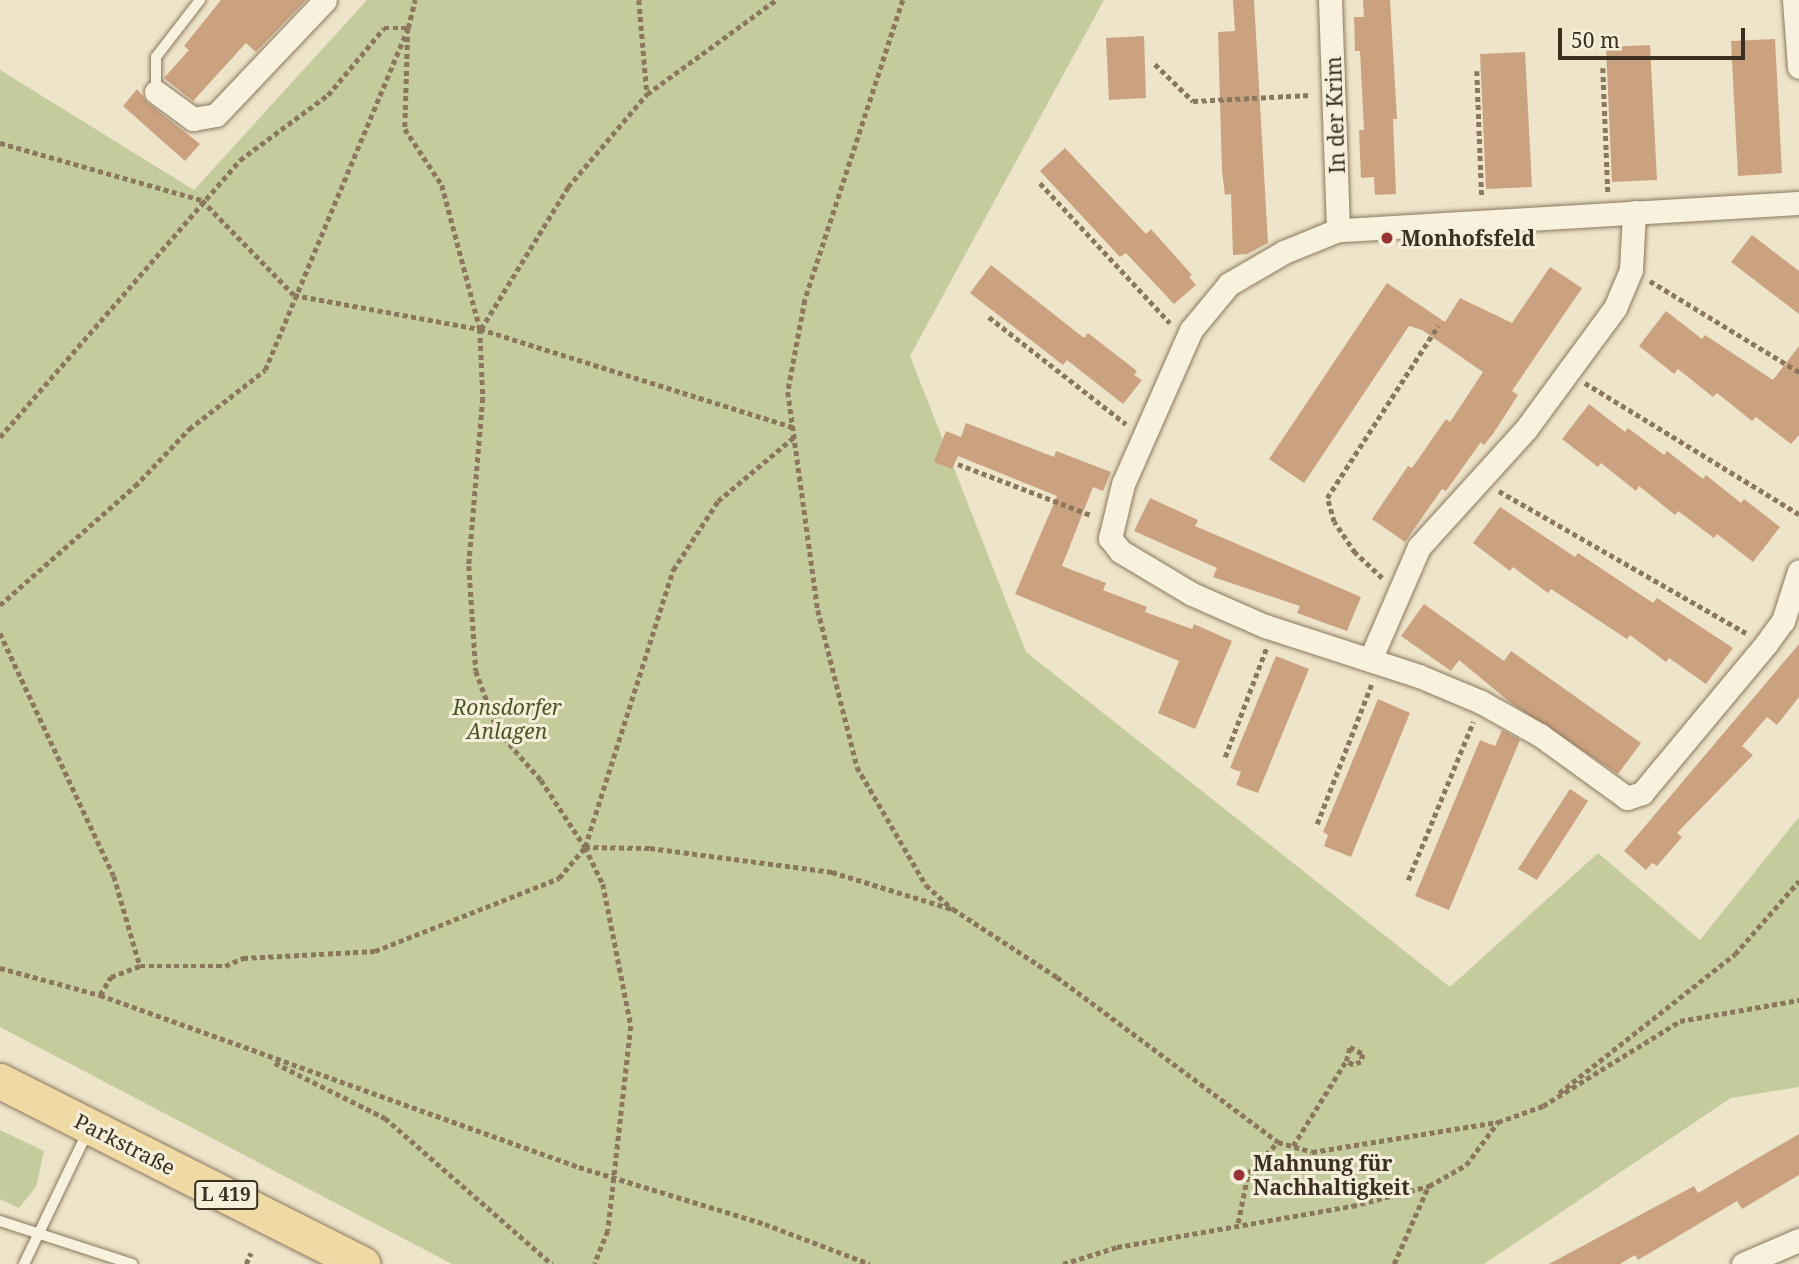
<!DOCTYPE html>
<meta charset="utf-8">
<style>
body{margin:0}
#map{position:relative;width:1799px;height:1264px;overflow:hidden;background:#eee4c9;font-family:"Noto Serif",serif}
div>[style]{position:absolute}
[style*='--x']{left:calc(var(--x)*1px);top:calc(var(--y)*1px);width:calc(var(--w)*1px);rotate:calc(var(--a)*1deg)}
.green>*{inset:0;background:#c4cc9d}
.building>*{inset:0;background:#cba280}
.path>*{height:4.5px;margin-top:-2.25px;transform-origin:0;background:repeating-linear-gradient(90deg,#8a775e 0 5px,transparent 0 8.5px)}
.roads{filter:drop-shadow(0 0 2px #8a775e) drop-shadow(0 0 2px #8a775e)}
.lane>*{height:10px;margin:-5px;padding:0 5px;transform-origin:5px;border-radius:5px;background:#f8f1dd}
.street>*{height:23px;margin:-11.5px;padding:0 11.5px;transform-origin:11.5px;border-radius:11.5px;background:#f8f1dd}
.primary>*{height:35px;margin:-17.5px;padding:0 17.5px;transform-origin:17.5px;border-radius:17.5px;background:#efdaa3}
.dots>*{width:19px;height:19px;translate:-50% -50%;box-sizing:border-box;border:4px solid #f5eed9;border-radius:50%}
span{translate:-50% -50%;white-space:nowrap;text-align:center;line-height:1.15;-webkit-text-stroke:6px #f5eed9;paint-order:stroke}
.shield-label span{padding:2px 5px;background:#f5eed9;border:2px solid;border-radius:5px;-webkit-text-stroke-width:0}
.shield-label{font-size:19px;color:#3b2f21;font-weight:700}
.street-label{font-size:21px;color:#3b2f21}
.poi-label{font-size:21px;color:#3b2f21;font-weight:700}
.left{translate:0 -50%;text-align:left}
.park-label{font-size:21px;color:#495728;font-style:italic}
.scale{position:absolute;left:1558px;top:28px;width:187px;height:32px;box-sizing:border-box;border:4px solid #3b2f21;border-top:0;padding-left:9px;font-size:21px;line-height:24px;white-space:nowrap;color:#3b2f21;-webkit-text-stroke:5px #f5eed9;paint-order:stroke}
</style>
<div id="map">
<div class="green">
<i style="clip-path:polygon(367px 0,1104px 0,910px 356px,1026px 652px,1450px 987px,1598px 853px,1700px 940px,1799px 817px,1799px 1087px,1731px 1098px,1484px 1264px,452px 1264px,0 1027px,0 70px,194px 190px)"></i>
<i style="clip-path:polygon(0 1130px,44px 1151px,36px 1187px,19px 1208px,0 1199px)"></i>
</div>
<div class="building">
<i style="clip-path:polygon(221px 0,306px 0,256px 52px,246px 43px,193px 101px,164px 78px,189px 50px,184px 46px)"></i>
<i style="clip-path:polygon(1233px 0,1254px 0,1268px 243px,1247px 254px,1233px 255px,1231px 194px,1225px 195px,1222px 171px,1218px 32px,1235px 31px)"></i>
<i style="clip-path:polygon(1363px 0,1390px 0,1397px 119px,1393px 119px,1396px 194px,1375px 195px,1374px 177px,1361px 178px,1359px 130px,1364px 130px,1360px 51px,1355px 51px,1354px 17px,1364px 17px)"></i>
<i style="clip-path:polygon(1144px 36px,1146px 98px,1109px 100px,1106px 38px)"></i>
<i style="clip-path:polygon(1775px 39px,1782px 173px,1738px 176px,1731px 41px)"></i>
<i style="clip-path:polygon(1650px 45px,1657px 180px,1612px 182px,1606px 47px)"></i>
<i style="clip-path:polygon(1525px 52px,1532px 187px,1486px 189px,1480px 54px)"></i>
<i style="clip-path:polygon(137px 89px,148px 103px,200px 144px,185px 161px,123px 106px)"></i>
<i style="clip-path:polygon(1065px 148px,1146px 234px,1151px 229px,1192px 275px,1189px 277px,1196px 285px,1174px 304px,1126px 253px,1120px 257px,1040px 171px)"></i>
<i style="clip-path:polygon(1752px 235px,1799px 271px,1799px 314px,1731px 262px)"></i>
<i style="clip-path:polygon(991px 265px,1084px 338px,1088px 333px,1137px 371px,1134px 375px,1142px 380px,1123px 404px,1067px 360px,1063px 365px,970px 293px)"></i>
<i style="clip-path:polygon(1550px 267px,1582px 288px,1512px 391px,1518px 395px,1493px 434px,1484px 445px,1481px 442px,1446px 491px,1442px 489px,1405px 542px,1372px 519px,1408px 466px,1412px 468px,1446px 419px,1450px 422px,1483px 372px,1422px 330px,1409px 326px,1304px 483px,1269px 459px,1387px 283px,1445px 322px,1460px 298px,1512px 323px)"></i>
<i style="clip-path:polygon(1666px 311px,1702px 339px,1705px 335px,1773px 380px,1799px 346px,1799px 435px,1791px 444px,1756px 417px,1752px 421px,1717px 393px,1713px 397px,1678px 369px,1674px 374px,1639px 346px)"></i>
<i style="clip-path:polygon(1589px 404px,1625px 432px,1628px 428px,1664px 455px,1667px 451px,1703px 479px,1706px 475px,1741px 503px,1744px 499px,1780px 527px,1753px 562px,1717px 534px,1714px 538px,1678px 511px,1675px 515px,1639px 486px,1636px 491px,1601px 463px,1598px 467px,1562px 439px)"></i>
<i style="clip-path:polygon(966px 423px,1054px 457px,1056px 451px,1111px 472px,1103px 491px,1093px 487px,1062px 566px,1106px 583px,1103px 590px,1147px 607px,1145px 612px,1192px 629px,1194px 624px,1232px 641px,1195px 729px,1158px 713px,1179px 661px,1015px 594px,1057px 496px,958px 456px,952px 469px,934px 462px,946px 431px,961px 437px)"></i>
<i style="clip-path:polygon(1150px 498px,1198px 520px,1195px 526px,1361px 597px,1347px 631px,1297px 613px,1300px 606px,1213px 577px,1217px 568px,1134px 531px)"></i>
<i style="clip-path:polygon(1500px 507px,1575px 557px,1578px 553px,1653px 603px,1657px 598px,1733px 648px,1706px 684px,1669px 658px,1666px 662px,1630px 635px,1627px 639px,1551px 589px,1548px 593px,1513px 567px,1510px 571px,1473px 543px)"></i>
<i style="clip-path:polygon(1424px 604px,1504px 661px,1511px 651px,1641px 743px,1618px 774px,1512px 704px,1459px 660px,1451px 671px,1401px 636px)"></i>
<i style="clip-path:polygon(1799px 644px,1799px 697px,1777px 725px,1767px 717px,1742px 746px,1753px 755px,1677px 833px,1682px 837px,1657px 866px,1652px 863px,1646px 870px,1624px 851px)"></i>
<i style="clip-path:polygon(1276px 656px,1309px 669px,1258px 793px,1236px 785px,1241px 772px,1230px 768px)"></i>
<i style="clip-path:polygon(1378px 699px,1410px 713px,1351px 857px,1324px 846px,1328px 835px,1323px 832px)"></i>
<i style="clip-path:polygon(1502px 730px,1520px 740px,1449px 910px,1415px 896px,1480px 740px,1495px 746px)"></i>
<i style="clip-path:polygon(1570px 789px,1588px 801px,1537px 880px,1518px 869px)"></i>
<i style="clip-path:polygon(1799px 1134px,1799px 1175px,1742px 1209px,1737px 1201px,1638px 1260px,1635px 1255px,1620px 1264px,1549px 1264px,1694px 1186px,1698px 1193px)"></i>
</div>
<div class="path">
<i style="--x:639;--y:0;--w:93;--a:85.1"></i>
<i style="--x:903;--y:0;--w:316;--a:108.1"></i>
<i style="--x:805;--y:300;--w:94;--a:100.5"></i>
<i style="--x:788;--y:392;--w:220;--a:82.2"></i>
<i style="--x:818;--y:610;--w:162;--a:76"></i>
<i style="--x:857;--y:767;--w:137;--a:59.7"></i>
<i style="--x:926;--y:885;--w:36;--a:42"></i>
<i style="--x:953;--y:909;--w:124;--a:33.2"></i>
<i style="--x:1057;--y:977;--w:276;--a:36.7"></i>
<i style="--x:1278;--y:1142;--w:35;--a:16"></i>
<i style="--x:1312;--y:1152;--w:188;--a:-9.2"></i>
<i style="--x:1498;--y:1122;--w:48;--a:-19.6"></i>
<i style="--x:1543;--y:1106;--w:161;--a:-31.8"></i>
<i style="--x:1680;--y:1021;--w:121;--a:-10"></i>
<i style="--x:408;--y:28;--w:101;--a:91.7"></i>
<i style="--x:405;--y:129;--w:67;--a:56.5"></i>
<i style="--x:442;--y:185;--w:149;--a:75.2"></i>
<i style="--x:480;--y:329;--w:69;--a:87.5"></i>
<i style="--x:483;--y:398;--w:169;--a:94.8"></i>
<i style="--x:469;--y:566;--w:105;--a:86.2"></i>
<i style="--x:476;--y:671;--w:64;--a:69.9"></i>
<i style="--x:498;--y:731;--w:65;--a:48.7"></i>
<i style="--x:541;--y:780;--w:80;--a:56.7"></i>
<i style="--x:585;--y:847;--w:41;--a:64.1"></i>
<i style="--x:603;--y:884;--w:145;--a:78.8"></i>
<i style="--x:631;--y:1026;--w:206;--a:96.4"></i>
<i style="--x:608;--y:1231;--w:35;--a:112"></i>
<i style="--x:1155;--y:64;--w:53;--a:44.2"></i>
<i style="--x:1193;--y:101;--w:117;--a:-2.9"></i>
<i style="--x:1603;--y:68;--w:124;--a:87.7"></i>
<i style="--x:1477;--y:71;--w:128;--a:87.8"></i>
<i style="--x:0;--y:143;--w:210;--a:15.8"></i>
<i style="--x:202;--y:200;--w:132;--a:45.9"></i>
<i style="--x:294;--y:295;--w:189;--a:10.4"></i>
<i style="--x:480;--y:329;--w:328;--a:17.4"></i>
<i style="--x:1040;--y:183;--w:191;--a:47.1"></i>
<i style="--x:1650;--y:281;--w:175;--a:31.4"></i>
<i style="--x:989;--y:317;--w:174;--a:38"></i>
<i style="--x:481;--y:329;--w:167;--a:-58.5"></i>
<i style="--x:568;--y:187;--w:122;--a:-49.7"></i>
<i style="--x:647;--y:94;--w:160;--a:-36.1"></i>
<i style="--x:1585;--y:383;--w:251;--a:31.5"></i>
<i style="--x:0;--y:437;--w:367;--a:-49.1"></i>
<i style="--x:240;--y:160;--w:109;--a:-36.5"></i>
<i style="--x:328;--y:95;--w:87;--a:-50.1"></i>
<i style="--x:384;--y:28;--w:24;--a:0"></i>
<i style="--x:958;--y:464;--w:142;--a:21"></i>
<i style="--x:1499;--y:491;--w:285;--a:29.9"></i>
<i style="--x:1382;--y:578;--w:37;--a:-137"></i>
<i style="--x:1355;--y:553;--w:37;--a:-124"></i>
<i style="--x:1334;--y:522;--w:25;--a:-106"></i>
<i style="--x:1327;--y:498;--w:205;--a:-57.2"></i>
<i style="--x:0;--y:605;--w:180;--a:-41.4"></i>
<i style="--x:135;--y:486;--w:79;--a:-46.5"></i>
<i style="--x:189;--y:429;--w:96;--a:-37.8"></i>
<i style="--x:265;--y:370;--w:371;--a:-67.3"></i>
<i style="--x:408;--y:28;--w:29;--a:-76"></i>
<i style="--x:0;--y:633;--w:268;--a:64.9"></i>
<i style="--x:114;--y:876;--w:94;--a:73.9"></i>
<i style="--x:1225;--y:757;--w:116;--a:-69.2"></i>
<i style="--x:1317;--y:824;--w:151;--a:-68.7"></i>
<i style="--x:585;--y:847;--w:65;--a:0.9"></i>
<i style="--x:650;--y:848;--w:184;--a:7.5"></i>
<i style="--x:832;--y:872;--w:126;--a:17.1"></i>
<i style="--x:1408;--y:880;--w:171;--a:-67.6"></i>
<i style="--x:0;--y:968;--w:104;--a:15.1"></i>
<i style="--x:100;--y:995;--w:509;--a:19.75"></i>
<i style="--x:579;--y:1167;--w:195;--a:17"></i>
<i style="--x:765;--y:1224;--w:112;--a:20.9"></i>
<i style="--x:100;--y:995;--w:21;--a:-59"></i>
<i style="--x:111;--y:977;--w:31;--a:-21"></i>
<i style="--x:140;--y:966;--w:85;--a:0"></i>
<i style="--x:225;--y:966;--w:20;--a:-24"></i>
<i style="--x:243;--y:958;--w:132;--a:-3"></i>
<i style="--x:375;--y:951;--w:198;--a:-21.6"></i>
<i style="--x:559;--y:878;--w:40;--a:-50"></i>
<i style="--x:585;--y:847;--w:291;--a:-72.4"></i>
<i style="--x:673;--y:570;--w:82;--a:-56.9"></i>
<i style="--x:718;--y:501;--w:99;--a:-40.1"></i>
<i style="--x:1350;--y:1047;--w:15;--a:28"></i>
<i style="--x:1363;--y:1054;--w:8;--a:104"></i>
<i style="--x:1361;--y:1062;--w:9;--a:159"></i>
<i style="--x:1353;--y:1065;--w:8;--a:-150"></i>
<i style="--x:1346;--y:1061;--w:15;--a:-74"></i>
<i style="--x:275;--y:1063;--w:123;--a:26.6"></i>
<i style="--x:385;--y:1118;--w:222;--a:41.2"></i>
<i style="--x:1559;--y:1093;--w:224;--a:-38.3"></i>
<i style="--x:1735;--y:954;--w:97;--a:-48.8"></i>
<i style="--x:1293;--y:1146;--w:100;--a:-58.1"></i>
<i style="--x:1238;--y:1223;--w:51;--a:-78.7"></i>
<i style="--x:1248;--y:1173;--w:43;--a:-45.9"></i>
<i style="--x:246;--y:1264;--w:12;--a:-66"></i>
<i style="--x:1063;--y:1264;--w:57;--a:-17.5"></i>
<i style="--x:1117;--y:1247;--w:239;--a:-9.9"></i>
<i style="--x:1352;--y:1206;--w:80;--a:-14.6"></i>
<i style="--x:1429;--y:1186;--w:43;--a:-29.6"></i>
<i style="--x:1466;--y:1165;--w:54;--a:-53.3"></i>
<i style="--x:1394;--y:1264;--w:84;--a:-66.2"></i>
</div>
<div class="roads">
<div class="lane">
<i style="--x:156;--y:92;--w:35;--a:-90"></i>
<i style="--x:156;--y:57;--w:72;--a:-52.3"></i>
<i style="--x:0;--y:1221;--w:139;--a:18"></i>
<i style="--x:24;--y:1264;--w:148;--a:-64.3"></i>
</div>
<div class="street">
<i style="--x:1330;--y:0;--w:230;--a:88"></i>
<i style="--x:1794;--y:0;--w:67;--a:85.7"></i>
<i style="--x:156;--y:92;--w:46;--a:36.1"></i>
<i style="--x:193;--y:119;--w:23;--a:-10"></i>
<i style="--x:216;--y:115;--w:158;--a:-46.5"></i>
<i style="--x:1799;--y:203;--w:462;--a:176.6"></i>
<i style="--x:1338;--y:230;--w:58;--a:157.8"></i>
<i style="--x:1284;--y:252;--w:64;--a:149.8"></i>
<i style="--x:1229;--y:284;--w:60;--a:129.6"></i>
<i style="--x:1191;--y:330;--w:168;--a:113.8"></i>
<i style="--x:1123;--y:484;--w:56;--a:103.5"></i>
<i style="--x:1110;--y:538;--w:16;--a:52"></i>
<i style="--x:1120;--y:551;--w:84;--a:30.8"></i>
<i style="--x:1192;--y:594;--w:80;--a:23.7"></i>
<i style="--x:1265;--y:626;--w:162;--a:18"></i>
<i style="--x:1419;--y:676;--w:67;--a:22.8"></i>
<i style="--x:1481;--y:702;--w:68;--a:29.2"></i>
<i style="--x:1540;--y:735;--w:107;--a:35.9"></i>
<i style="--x:1627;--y:798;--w:16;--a:-18"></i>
<i style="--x:1642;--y:793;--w:194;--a:-50.2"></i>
<i style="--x:1766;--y:644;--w:29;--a:-54"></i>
<i style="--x:1783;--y:621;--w:52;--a:-72.3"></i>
<i style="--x:1370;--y:660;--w:123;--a:-66.6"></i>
<i style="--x:1419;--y:547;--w:159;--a:-47.8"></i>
<i style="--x:1526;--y:429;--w:150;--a:-53.7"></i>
<i style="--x:1615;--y:308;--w:41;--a:-67.2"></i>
<i style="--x:1631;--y:270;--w:58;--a:-87"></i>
<i style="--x:1743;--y:1264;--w:61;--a:-23.2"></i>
</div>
<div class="primary">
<i style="--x:0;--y:1081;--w:406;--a:26.8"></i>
</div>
</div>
<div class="dots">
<i style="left:1387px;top:238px;background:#973330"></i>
<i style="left:1239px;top:1175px;background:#973330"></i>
</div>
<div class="shield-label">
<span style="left:226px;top:1195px">L 419</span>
</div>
<div class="street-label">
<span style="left:1335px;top:115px;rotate:-92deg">In der Krim</span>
<span style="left:125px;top:1144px;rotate:27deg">Parkstraße</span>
</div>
<div class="poi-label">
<span class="left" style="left:1401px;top:238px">Monhofsfeld</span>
<span class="left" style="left:1253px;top:1175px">Mahnung für<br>Nachhaltigkeit</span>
</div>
<div class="park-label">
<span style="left:507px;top:719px">Ronsdorfer<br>Anlagen</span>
</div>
<div class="scale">50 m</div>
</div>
